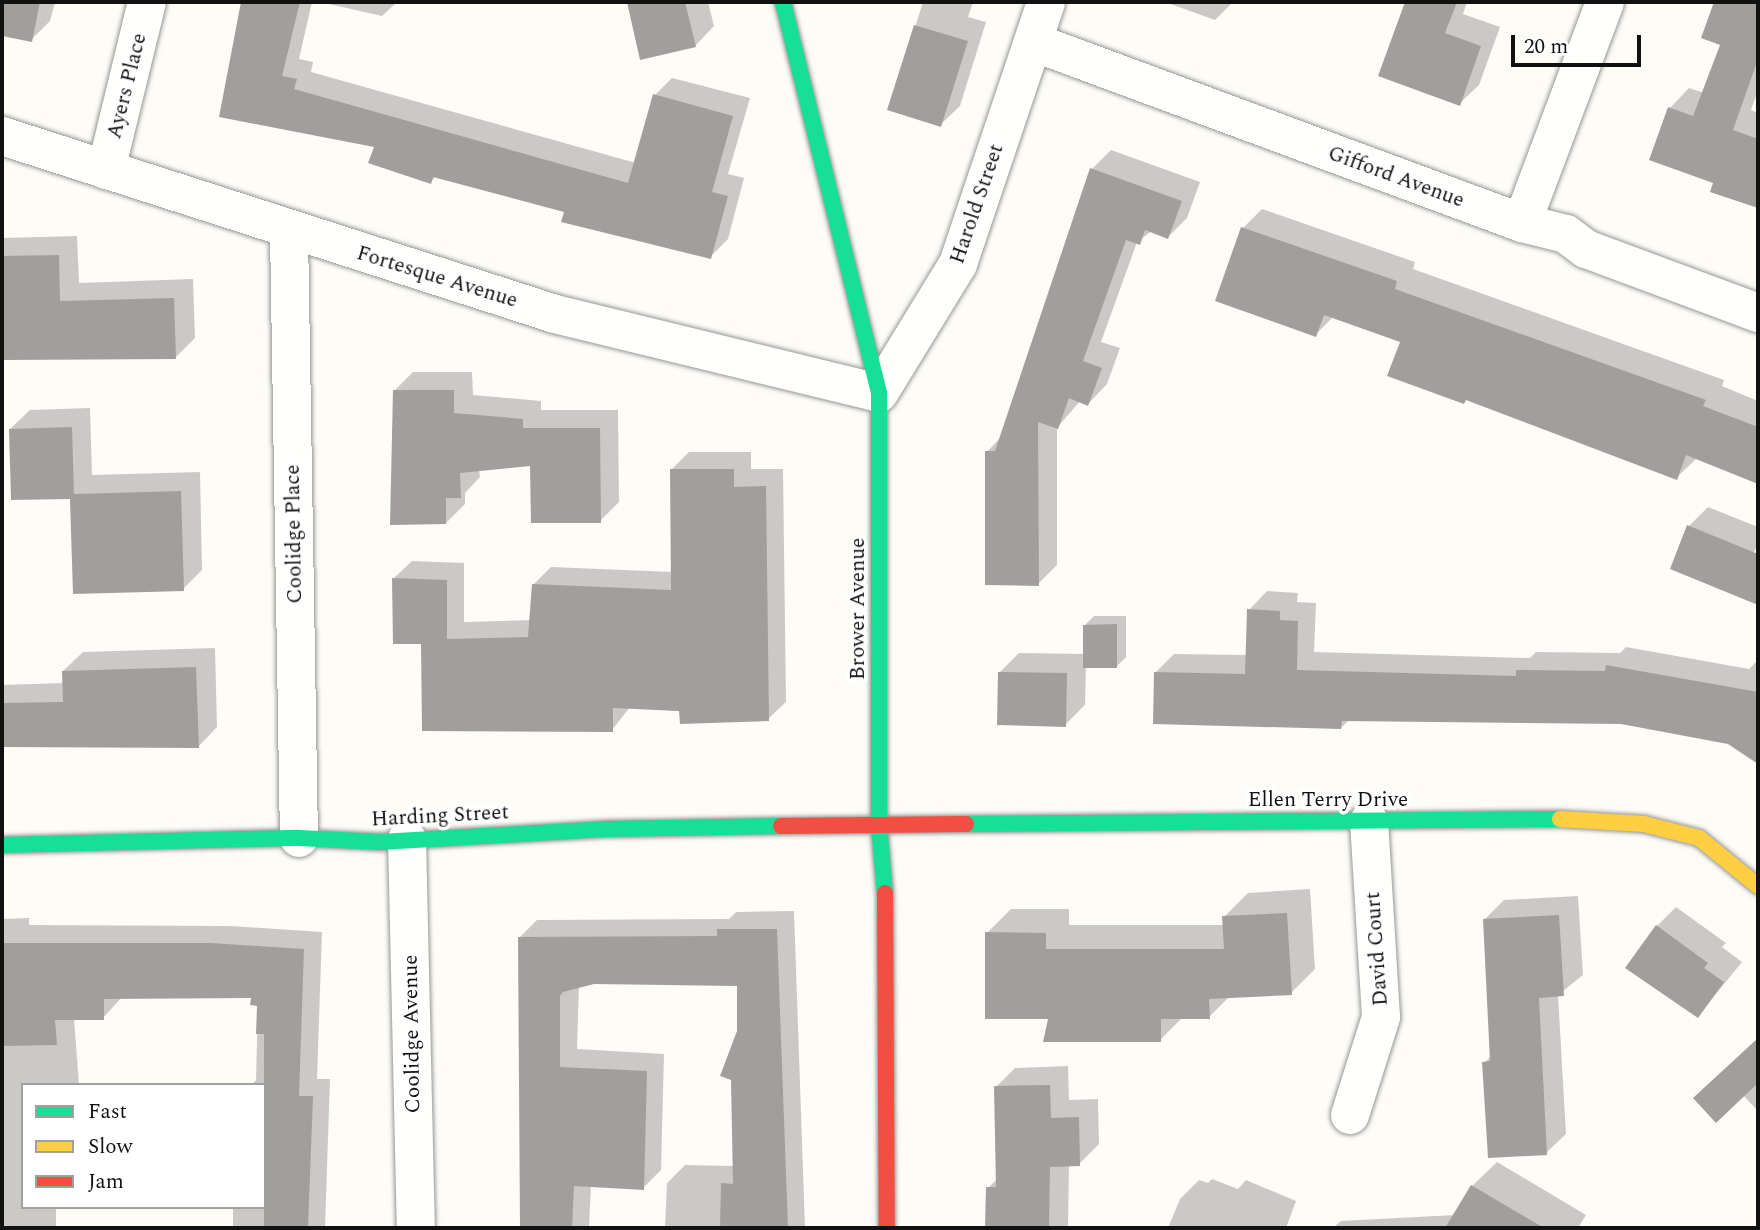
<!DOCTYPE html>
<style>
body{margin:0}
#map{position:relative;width:1760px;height:1230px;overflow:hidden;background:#fdfcf7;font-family:Spectral,serif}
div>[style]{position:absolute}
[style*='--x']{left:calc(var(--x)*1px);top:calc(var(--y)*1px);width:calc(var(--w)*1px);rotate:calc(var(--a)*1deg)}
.shadow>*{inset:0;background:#0003}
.building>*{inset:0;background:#a19f9c}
.roads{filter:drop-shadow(0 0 2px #979795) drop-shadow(0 0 2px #979795)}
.street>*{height:38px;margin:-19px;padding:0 19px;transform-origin:19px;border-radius:19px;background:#fffffe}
.fast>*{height:16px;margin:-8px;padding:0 8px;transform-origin:8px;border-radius:8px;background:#16e098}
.slow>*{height:16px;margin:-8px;padding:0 8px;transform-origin:8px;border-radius:8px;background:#ffcf43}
.jam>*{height:16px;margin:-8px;padding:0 8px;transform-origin:8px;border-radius:8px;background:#f24e42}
span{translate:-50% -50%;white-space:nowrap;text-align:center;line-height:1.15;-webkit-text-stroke:7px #fff;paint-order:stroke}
.street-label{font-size:21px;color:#111}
.frame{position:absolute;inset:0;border:4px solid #111;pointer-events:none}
.legend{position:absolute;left:21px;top:1083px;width:245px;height:126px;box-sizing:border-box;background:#fff;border:2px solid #a0a0a0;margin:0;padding:9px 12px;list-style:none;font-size:21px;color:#111}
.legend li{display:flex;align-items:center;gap:14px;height:35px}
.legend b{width:35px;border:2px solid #a0a0a0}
.scale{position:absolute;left:1511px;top:35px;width:130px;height:32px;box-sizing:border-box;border:4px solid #111;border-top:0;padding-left:9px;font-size:21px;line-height:24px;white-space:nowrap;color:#111;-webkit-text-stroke:5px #fff;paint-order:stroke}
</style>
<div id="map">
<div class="shadow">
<i style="clip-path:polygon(2px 2px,55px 2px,50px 21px,31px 40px,2px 34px)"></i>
<i style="clip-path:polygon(244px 2px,312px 2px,299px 59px,313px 62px,311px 72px,636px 163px,655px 95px,672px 78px,750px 98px,728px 174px,744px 178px,728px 239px,710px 257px,566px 211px,436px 176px,431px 182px,376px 146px,221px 116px)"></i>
<i style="clip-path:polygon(320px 2px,397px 2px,382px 16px)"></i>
<i style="clip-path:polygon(629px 2px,708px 2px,714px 26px,695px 46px,641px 58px)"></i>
<i style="clip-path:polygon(923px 2px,973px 2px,968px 17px,986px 22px,960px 106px,940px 125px,889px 109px)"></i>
<i style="clip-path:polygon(1165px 2px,1233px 2px,1215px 20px)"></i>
<i style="clip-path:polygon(1407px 2px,1467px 2px,1463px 14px,1500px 27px,1479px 85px,1459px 104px,1380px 75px)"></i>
<i style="clip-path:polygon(1716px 2px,1758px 2px,1758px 90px,1751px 110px,1758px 113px,1756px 206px,1715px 182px,1652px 159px,1670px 108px,1689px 88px,1704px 93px,1722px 44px,1703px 37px)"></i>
<i style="clip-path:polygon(1111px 150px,1200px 182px,1187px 218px,1168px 237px,1152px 231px,1137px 242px,1101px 342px,1120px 348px,1107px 384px,1088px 404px,1080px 401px,1057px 428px,1057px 565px,1038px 584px,987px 452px,1001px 437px,1092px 169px)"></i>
<i style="clip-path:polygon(1262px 209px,1415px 262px,1413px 269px,1724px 380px,1722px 386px,1758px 401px,1758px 482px,1697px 458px,1676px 478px,1402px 341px,1334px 316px,1315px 335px,1243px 228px)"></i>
<i style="clip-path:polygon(77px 236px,79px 283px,193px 279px,195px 338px,176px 357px,2px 305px,2px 238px)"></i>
<i style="clip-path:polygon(413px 372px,472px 372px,473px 395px,541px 401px,541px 410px,618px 410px,619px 502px,600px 521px,532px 464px,479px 470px,480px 477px,465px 493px,465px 504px,446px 523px,394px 391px)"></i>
<i style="clip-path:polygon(90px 408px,92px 475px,200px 472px,202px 570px,183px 589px,72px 497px,10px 429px,30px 410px)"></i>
<i style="clip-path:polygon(689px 452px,751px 452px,751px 469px,783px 469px,786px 702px,768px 719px,630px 707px,612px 730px,423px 642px,394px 578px,412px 561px,464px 563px,464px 622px,531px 620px,533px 585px,551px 567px,673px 572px,671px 470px)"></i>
<i style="clip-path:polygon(1708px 507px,1758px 527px,1758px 542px,1747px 571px,1689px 526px)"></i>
<i style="clip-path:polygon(1267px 591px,1298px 593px,1297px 602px,1316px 603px,1314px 652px,1530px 658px,1536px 652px,1620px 653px,1626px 647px,1749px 669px,1758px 660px,1758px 761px,1729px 742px,1622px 723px,1349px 720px,1341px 728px,1155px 673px,1174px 654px,1247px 655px,1249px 610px)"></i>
<i style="clip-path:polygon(1094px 616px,1126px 616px,1126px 657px,1116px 667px,1086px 666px,1085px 705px,1065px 725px,1000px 672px,1019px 653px,1085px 654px,1085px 625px)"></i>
<i style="clip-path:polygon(215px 648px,217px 727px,198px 747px,2px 747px,2px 685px,64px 683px,63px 671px,83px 652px)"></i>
<i style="clip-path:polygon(1310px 889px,1315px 969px,1291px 993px,1230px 996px,1209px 1017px,1183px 1017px,1160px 1040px,1050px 1018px,987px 933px,1011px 909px,1069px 909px,1069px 925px,1224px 925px,1224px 917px,1248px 893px)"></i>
<i style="clip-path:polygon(1578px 896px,1583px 975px,1558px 995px,1566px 1134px,1546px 1153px,1484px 1063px,1492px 1055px,1485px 919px,1504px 900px)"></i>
<i style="clip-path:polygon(1676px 907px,1726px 943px,1722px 947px,1742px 962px,1698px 1016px,1657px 926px)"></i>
<i style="clip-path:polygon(794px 911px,805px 1228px,665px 1228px,667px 1183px,685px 1165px,734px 1166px,738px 984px,594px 982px,579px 986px,577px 1049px,664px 1054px,661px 1170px,643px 1188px,591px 1185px,589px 1228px,524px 1228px,519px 938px,537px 920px,729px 919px,736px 912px)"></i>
<i style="clip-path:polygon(29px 918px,29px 925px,230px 926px,322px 932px,317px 1079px,330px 1079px,325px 1228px,233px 1228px,233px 1207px,264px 1207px,264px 1085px,252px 1085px,256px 1080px,258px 1004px,252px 997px,122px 997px,103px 1018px,74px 1018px,79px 1085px,23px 1085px,23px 1207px,56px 1207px,56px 1228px,2px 1228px,2px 919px)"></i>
<i style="clip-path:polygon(1758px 1039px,1758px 1111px,1743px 1095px,1715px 1079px)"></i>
<i style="clip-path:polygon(1068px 1066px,1069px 1100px,1098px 1099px,1099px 1144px,1079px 1164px,1069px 1164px,1068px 1228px,987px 1228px,988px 1188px,998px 1178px,996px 1087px,1015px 1068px)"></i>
<i style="clip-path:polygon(1497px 1162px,1586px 1215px,1578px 1228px,1333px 1228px,1341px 1221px,1455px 1215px,1472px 1186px)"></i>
<i style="clip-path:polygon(1212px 1179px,1238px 1189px,1246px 1180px,1296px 1201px,1286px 1228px,1168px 1228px,1180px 1199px,1199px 1180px,1208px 1183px)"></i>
</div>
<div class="building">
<i style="clip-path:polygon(2px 2px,40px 2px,32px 42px,2px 36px)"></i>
<i style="clip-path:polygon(241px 2px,300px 2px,282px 76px,297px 79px,294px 89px,628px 183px,653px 94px,733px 116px,712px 192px,728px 196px,711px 259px,561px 222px,564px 212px,433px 177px,431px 184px,368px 163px,374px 147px,219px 117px)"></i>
<i style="clip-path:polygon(627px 2px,685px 2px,696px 47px,640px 60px)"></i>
<i style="clip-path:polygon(1405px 2px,1457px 2px,1445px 33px,1481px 46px,1460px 106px,1378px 76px)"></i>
<i style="clip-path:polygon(1714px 2px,1758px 2px,1758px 59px,1733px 130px,1758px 139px,1758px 208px,1710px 192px,1713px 183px,1649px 160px,1668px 107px,1693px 116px,1720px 45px,1701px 38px)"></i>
<i style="clip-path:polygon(914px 25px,968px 41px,941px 127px,887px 110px)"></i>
<i style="clip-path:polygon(1090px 168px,1182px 201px,1168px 239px,1145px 230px,1140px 245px,1126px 240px,1083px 361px,1102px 368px,1088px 406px,1069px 398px,1058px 429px,1038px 422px,1039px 586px,985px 585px,985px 451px,995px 451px)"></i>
<i style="clip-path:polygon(1241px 227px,1397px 281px,1395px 289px,1706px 400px,1703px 406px,1758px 427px,1758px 484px,1686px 455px,1677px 480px,1466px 400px,1464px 404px,1387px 376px,1400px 342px,1324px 315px,1316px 337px,1215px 301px)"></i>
<i style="clip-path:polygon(59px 255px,60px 301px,174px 298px,176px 359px,3px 360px,2px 256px)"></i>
<i style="clip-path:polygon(393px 390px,454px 390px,454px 413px,523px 419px,523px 428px,600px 428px,601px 523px,531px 523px,530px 466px,460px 473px,461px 498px,446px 498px,446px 524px,390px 525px)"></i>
<i style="clip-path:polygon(72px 427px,74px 494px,181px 491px,184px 591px,73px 594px,70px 499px,11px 500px,9px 429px)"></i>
<i style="clip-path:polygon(670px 469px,734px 469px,734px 487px,766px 486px,769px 721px,680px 724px,679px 711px,613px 708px,613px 732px,422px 731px,421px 644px,393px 644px,392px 578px,447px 580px,447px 639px,528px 637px,532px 584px,671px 590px)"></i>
<i style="clip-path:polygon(1687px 525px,1758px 554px,1758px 605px,1670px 569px)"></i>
<i style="clip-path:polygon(1247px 609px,1280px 611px,1280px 620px,1298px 621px,1297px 670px,1516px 676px,1516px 670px,1605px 671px,1606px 665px,1758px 692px,1758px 764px,1728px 744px,1621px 724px,1342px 721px,1341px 729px,1153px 724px,1154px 672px,1245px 674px)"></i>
<i style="clip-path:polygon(1117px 624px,1117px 668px,1083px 668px,1083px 625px)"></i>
<i style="clip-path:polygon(196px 667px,199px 748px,2px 747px,2px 703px,63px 702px,62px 671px)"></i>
<i style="clip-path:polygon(998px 672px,1067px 673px,1066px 727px,997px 725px)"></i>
<i style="clip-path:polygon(1287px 913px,1292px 995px,1209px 999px,1210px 1019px,1161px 1019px,1161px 1042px,1043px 1042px,1048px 1019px,985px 1019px,985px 932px,1046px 933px,1046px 949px,1224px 949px,1222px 916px)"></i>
<i style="clip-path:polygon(1559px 915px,1564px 996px,1539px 998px,1547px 1155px,1488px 1158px,1482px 1062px,1490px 1061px,1483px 919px)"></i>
<i style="clip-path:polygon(1656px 925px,1708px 963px,1704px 968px,1724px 982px,1698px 1018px,1625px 968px)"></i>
<i style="clip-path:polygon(717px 929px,777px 929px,788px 1228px,720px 1228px,721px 1183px,733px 1184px,731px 1080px,720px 1076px,737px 1031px,737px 986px,594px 984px,563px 992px,560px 996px,560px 1067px,647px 1071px,644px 1190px,574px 1186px,572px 1228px,520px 1228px,518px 937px,717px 936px)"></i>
<i style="clip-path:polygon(2px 943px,211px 943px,304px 949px,299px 1096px,313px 1096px,308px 1228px,264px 1228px,264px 1034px,256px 1034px,257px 1006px,250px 1005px,251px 998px,104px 999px,104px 1020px,55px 1020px,57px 1045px,2px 1046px)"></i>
<i style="clip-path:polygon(1758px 1038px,1758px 1083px,1716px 1123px,1693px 1098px)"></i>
<i style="clip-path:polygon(1050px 1085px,1051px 1118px,1079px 1117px,1080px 1166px,1050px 1167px,1049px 1228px,985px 1228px,986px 1187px,996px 1187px,994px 1086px)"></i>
<i style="clip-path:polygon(1471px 1185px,1544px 1228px,1445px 1228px)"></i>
</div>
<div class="roads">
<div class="street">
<i style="--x:1033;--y:42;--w:521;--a:20.31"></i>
<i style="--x:1522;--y:223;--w:45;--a:14"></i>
<i style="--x:1566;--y:234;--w:25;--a:37"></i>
<i style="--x:1586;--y:249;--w:184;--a:20.4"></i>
<i style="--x:2;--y:136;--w:581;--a:17.84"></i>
<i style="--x:555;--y:314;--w:333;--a:13.7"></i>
<i style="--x:879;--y:393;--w:151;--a:-58.5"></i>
<i style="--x:958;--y:264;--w:276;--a:-71.4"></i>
<i style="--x:106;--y:170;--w:173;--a:-76.3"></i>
<i style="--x:1522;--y:223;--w:236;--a:-69.4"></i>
<i style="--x:289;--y:231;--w:607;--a:89.06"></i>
<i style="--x:407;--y:839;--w:389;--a:88.7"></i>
<i style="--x:1350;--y:1115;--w:103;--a:-72.4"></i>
<i style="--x:1381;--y:1017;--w:196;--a:-93.5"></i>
</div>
<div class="fast">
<i style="--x:783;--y:2;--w:403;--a:76.2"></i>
<i style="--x:879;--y:393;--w:432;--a:90"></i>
<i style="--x:879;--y:825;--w:68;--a:85"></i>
<i style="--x:966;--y:824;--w:594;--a:-0.48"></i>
<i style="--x:2;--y:845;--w:297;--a:-1.4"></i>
<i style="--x:299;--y:838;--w:81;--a:2.8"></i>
<i style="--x:380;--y:842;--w:228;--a:-3.3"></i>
<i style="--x:608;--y:829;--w:173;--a:-1"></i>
</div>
<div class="slow">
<i style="--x:1560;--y:819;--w:84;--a:3.4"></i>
<i style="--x:1644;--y:824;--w:57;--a:14.3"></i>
<i style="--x:1699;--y:838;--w:76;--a:39.1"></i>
</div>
<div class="jam">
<i style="--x:781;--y:826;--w:185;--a:-0.6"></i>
<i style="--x:885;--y:893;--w:335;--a:89.7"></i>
</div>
</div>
<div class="street-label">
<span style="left:127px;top:86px;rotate:-76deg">Ayers Place</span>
<span style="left:1396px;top:177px;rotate:20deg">Gifford Avenue</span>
<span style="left:977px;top:204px;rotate:-71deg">Harold Street</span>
<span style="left:437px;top:277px;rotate:17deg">Fortesque Avenue</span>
<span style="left:294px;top:534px;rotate:-91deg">Coolidge Place</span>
<span style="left:858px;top:609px;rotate:-90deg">Brower Avenue</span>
<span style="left:1328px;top:800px">Ellen Terry Drive</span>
<span style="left:440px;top:816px;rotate:-3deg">Harding Street</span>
<span style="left:1377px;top:949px;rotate:-94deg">David Court</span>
<span style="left:412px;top:1034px;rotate:-91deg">Coolidge Avenue</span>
</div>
<div class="frame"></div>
<ul class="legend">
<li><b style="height:9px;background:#16e098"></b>Fast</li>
<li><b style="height:9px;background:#ffcf43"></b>Slow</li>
<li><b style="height:9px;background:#f24e42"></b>Jam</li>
</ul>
<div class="scale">20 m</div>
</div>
